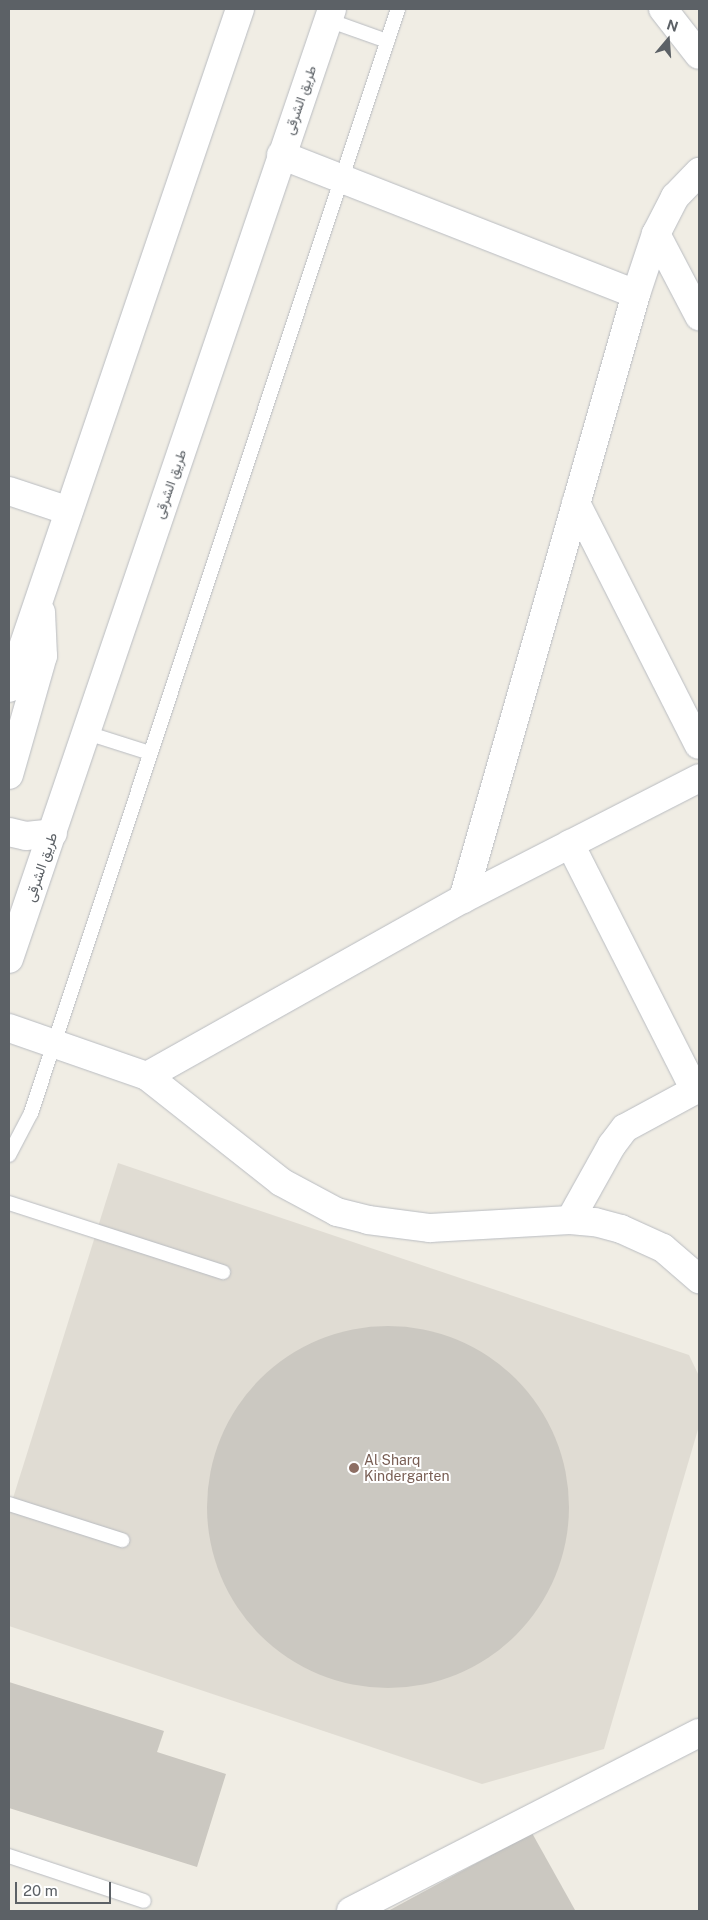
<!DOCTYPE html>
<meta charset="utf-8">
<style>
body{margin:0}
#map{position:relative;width:708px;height:1920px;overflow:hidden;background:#f0ede4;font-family:"Public Sans",Vazirmatn,sans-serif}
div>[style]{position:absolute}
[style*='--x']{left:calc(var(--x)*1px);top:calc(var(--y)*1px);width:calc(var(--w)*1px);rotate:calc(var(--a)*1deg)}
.education>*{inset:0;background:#e0dcd3}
.building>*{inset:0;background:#cbc8c1}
.round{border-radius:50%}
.roads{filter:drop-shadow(0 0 1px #b9bcc1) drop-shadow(0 0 1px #b9bcc1)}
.service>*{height:14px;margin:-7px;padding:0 7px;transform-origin:7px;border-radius:7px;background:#fff}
.minor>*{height:28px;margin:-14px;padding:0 14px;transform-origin:14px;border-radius:14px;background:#fff}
.secondary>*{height:28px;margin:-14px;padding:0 14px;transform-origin:14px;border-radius:14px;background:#fff}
.dots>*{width:14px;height:14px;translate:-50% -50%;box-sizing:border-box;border:2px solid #fff;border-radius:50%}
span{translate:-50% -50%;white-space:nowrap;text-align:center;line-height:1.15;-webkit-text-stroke:4px #fff;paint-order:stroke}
.street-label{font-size:14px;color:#5c6166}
.education-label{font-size:14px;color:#785e54}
.left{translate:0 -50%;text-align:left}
.frame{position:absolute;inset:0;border:10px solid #5c6166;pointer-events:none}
.north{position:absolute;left:643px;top:15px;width:50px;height:50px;-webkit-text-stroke:4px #fff;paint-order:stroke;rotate:18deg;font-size:14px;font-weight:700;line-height:20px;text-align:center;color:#5c6166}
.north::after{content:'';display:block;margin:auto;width:18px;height:22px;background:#5c6166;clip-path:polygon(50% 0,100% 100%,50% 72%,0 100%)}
.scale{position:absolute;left:15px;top:1882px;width:96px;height:22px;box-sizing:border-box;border:2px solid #5c6166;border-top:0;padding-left:6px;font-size:15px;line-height:18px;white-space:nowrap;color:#5c6166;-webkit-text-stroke:4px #fff;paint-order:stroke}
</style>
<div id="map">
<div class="education">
<i style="clip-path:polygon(118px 1163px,689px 1355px,699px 1376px,699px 1426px,604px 1749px,482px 1784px,9px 1626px,9px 1511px)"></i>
</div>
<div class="building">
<i class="round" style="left:207px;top:1326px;width:362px;height:362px"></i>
<i style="clip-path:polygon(9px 1682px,164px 1731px,157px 1752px,226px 1774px,197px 1867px,9px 1808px)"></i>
<i style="clip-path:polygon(532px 1833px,575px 1910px,388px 1911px)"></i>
</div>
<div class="roads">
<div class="service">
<i style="--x:328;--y:20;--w:63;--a:19.6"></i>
<i style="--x:87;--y:733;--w:66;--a:17.6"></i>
<i style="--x:9;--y:1155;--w:47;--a:-62.4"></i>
<i style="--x:31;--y:1113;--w:1163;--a:-71.61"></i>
<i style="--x:9;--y:1203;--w:225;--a:17.9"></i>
<i style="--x:9;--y:1504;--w:119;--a:17.7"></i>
<i style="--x:9;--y:1856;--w:142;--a:18.4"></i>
</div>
<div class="minor">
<i style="--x:663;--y:9;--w:58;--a:52"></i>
<i style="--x:281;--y:155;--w:381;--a:21.4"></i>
<i style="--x:656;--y:234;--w:93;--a:62.3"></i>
<i style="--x:9;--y:491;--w:63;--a:18.4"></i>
<i style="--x:576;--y:503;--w:271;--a:63.1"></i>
<i style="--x:570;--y:844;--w:276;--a:63.1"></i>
<i style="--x:463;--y:899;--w:629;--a:-74.04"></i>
<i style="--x:636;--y:294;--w:63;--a:-71.6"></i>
<i style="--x:656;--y:234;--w:42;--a:-62.8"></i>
<i style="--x:675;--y:197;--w:35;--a:-46"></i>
<i style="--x:9;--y:1028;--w:146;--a:19.2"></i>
<i style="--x:147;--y:1076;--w:171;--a:38.3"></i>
<i style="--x:281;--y:1182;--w:64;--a:28.2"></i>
<i style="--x:337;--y:1212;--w:32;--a:14"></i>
<i style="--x:368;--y:1220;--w:63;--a:7.4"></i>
<i style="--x:430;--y:1228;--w:140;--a:-3.3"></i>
<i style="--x:570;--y:1220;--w:25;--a:5"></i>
<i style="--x:595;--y:1222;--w:27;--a:15"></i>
<i style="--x:621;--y:1229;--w:46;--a:24.3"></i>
<i style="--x:663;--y:1248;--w:48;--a:40.7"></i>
<i style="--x:147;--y:1076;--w:362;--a:-29.3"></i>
<i style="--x:463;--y:899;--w:265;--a:-27.1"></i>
<i style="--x:570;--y:1220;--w:86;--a:-60.8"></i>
<i style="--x:612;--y:1145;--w:21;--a:-53"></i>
<i style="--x:625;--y:1128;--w:84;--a:-28.4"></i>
<i style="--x:351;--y:1911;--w:391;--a:-27.1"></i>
</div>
<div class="secondary">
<i style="--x:9;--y:688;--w:717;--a:-71.21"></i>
<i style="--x:9;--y:775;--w:124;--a:-74.1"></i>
<i style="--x:43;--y:656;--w:44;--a:-92.6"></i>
<i style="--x:9;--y:832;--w:17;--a:13"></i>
<i style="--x:26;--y:836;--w:27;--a:-6"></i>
<i style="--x:9;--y:959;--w:1003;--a:-71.22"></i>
</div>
</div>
<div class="dots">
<i style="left:354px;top:1468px;background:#8d6e63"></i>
</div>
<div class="street-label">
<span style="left:300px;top:100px;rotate:-71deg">طريق الشرقى</span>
<span style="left:170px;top:484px;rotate:-71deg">طريق الشرقى</span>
<span style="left:41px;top:867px;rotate:-71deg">طريق الشرقى</span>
</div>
<div class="education-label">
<span class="left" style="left:364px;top:1468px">Al Sharq<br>Kindergarten</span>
</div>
<div class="frame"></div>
<div class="north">N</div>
<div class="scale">20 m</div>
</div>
